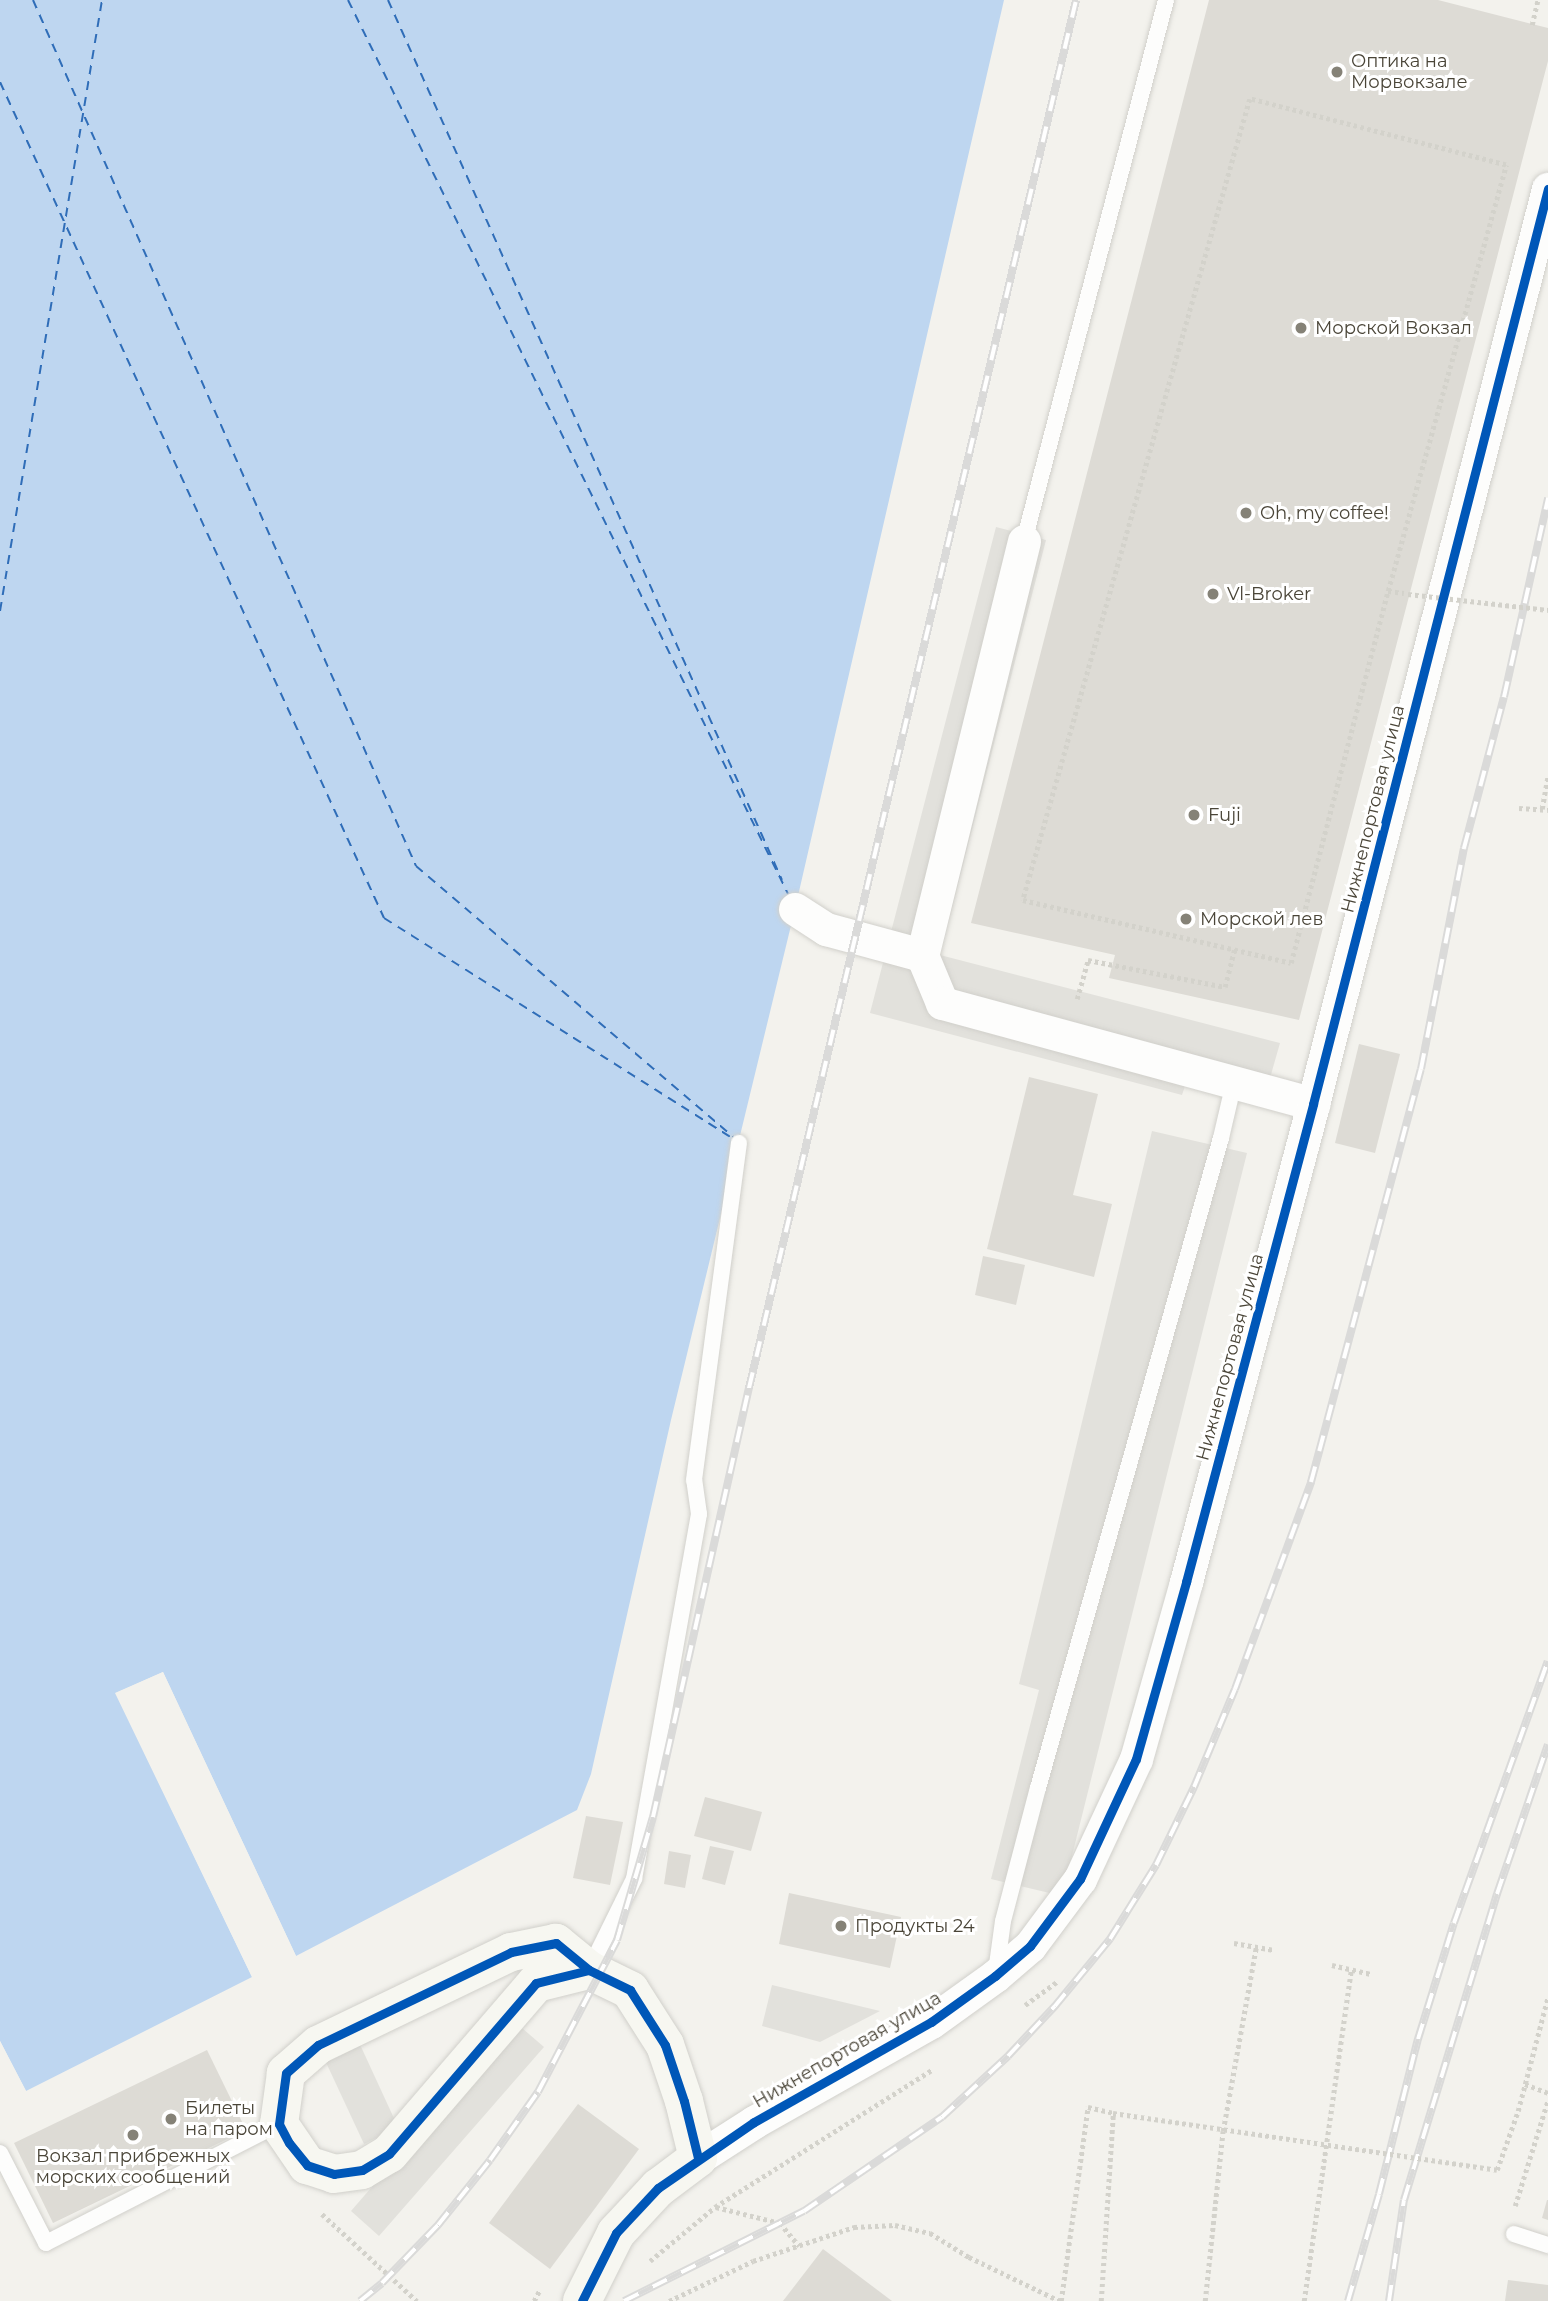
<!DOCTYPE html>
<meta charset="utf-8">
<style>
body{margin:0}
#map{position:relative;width:1548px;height:2301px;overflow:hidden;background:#f3f2ed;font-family:Montserrat,sans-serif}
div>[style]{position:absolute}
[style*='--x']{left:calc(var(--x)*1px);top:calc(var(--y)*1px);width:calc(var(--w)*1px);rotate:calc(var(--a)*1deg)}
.parking>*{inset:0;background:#e2e1dc}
.water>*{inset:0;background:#bed6f0}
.pier>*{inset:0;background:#f3f2ed}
.ferry>*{height:2px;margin-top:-1px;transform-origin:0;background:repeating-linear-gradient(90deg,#2f6db8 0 9px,transparent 0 16px)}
.building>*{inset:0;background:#dddbd5}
.path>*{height:4.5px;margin-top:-2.25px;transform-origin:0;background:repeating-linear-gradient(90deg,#d3d2cb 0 3.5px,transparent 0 7px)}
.roads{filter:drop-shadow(0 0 2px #d1d0cb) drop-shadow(0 0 2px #d1d0cb)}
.lane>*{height:16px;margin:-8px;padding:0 8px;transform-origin:8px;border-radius:8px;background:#fdfdfc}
.street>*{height:33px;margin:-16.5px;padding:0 16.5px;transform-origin:16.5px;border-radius:16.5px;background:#fdfdfc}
.secondary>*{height:38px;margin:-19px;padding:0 19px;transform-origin:19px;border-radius:19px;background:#f7f7f1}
.rail>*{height:8px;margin-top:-4px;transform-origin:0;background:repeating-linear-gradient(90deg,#fff 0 16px,#dadad9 0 32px);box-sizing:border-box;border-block:2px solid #dadad9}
.path-bridge>*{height:4.5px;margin-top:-2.25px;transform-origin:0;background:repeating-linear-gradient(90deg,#d3d2cb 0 3.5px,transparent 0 7px)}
.cycleway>*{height:9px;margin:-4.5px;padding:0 4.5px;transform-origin:4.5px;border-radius:4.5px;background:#0057b8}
.dots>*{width:19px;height:19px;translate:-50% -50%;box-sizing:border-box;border:4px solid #fff;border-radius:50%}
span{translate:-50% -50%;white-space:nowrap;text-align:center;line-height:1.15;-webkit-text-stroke:6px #fff;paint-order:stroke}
.poi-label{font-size:18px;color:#4a4538}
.left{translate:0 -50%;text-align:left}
.street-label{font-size:18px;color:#4a4538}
</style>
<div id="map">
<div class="parking">
<i style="clip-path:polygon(996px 527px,1046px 540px,940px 955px,1280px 1043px,1270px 1078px,1195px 1056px,1182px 1095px,870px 1013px)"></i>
<i style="clip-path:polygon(1152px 1131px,1247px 1153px,1062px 1896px,991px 1879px,1039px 1690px,1019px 1684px)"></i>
<i style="clip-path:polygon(772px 1985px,880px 2011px,820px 2042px,762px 2026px)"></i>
<i style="clip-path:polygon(515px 2022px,544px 2047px,379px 2236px,351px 2211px)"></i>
<i style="clip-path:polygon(357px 2038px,398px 2127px,364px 2144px,323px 2056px)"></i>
</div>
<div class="water">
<i style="clip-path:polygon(0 0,1004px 0,795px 909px,671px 1420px,591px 1774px,577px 1810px,296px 1956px,163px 1672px,116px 1693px,252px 1977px,26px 2091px,0 2041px)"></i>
</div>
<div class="pier">
<i style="clip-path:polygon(163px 1672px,296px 1956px,293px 1957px,161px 1677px,120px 1695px,255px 1975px,252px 1977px,115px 1693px)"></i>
<i style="clip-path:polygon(0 2041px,26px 2091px,23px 2093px,0 2049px)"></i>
</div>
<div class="ferry">
<i style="--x:33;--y:0;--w:947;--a:66.14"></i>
<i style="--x:416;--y:866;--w:417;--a:40.5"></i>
<i style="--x:348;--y:0;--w:996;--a:63.79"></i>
<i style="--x:388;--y:0;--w:964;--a:65.88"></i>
<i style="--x:0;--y:82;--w:920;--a:65.33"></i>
<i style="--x:384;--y:918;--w:412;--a:32.3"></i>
<i style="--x:0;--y:611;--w:619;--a:-80.52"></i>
</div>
<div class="building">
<i style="clip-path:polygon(1209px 0,1438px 0,1548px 28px,1548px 61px,1299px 1020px,1109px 978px,1115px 955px,971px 923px)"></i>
<i style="clip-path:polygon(1359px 1044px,1400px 1054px,1375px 1153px,1335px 1143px)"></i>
<i style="clip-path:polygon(1029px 1077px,1098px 1094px,1073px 1195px,1112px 1204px,1094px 1277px,987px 1249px)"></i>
<i style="clip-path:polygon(983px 1256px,1025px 1265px,1016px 1305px,975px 1295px)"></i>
<i style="clip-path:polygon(705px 1797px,762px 1812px,751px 1851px,694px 1836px)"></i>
<i style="clip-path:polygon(586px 1816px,623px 1822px,610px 1885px,573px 1878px)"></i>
<i style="clip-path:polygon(710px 1846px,734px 1851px,725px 1885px,702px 1879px)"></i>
<i style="clip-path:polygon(669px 1851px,691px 1855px,685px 1888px,664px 1884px)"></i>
<i style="clip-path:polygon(789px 1893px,901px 1917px,890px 1968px,779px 1944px)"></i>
<i style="clip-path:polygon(207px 2050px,246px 2130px,53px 2223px,14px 2143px)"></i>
<i style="clip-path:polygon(578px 2104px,639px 2149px,550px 2269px,489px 2223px)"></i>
<i style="clip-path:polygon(1547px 2200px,1548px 2200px,1548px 2220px,1542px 2218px)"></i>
<i style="clip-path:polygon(823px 2249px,892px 2301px,783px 2301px)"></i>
<i style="clip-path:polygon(1508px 2280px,1548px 2285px,1548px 2301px,1505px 2301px)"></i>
</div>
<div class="path">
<i style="--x:1532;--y:25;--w:26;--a:-77"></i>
<i style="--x:1388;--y:591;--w:442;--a:-74.5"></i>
<i style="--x:1506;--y:165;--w:264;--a:-165.5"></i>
<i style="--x:1250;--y:99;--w:833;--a:105.82"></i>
<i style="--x:1023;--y:900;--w:275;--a:13.2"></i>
<i style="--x:1291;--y:963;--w:384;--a:-75.4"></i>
<i style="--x:1388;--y:591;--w:16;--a:7"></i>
<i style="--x:1519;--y:808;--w:29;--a:4"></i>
<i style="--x:1542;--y:809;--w:34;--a:-80"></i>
<i style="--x:1077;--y:999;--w:41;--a:-74.2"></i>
<i style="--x:1088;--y:960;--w:140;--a:11.1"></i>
<i style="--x:1225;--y:987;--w:38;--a:-76"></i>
<i style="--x:1234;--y:1943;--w:41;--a:9.9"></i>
<i style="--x:1332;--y:1965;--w:40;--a:13"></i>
<i style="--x:1025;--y:2005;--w:39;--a:-36"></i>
<i style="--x:1525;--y:2084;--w:25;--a:21"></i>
<i style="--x:1497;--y:2170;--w:63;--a:-70.4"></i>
<i style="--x:1518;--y:2111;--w:118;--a:-75.3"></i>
<i style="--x:1515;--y:2206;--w:111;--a:-72.7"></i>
<i style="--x:716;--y:2207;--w:66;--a:14"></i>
<i style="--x:780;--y:2223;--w:30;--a:50"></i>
<i style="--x:322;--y:2214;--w:129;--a:42.5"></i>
<i style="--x:650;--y:2261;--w:85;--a:-39.7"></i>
<i style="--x:715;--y:2207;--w:257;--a:-32.3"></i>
<i style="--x:534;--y:2301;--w:13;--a:-63"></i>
<i style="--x:669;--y:2301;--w:93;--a:-25.5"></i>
<i style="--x:753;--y:2261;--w:107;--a:-18.6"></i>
<i style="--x:854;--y:2227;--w:41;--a:-2.8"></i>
<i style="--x:895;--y:2225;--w:36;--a:13"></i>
<i style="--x:930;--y:2233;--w:46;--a:31.6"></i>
<i style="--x:969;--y:2257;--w:101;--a:25.8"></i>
<i style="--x:1061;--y:2301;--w:196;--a:-82.1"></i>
<i style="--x:1088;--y:2107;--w:26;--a:13"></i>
<i style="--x:1205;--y:2301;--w:171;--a:-84"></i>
<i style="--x:1223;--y:2131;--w:187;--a:-79.8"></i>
<i style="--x:1304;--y:2301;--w:334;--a:-81.9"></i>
</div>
<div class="roads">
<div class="lane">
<i style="--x:1024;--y:541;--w:559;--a:-75.29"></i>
<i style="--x:589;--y:1970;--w:102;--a:-63.7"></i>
<i style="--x:634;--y:1879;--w:371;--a:-79.9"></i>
<i style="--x:699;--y:1514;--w:34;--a:-98"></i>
<i style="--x:694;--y:1480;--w:340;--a:-82.4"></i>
<i style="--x:996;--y:1972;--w:51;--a:-82.2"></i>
<i style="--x:1003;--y:1921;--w:138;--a:-75.3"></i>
<i style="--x:1038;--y:1788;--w:675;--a:-74.28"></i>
<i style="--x:1221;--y:1138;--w:57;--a:-76.9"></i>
<i style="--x:0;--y:2153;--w:101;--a:62.9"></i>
<i style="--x:46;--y:2243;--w:262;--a:-27.1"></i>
<i style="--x:1514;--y:2234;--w:36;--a:18"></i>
</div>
<div class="street">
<i style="--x:1024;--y:541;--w:426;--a:103.8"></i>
<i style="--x:922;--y:955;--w:52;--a:67.4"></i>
<i style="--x:942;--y:1003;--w:385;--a:15.2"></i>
<i style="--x:795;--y:909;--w:37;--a:33"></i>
<i style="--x:826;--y:929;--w:99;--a:15.2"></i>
<i style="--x:698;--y:2158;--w:67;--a:-32.7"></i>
<i style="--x:754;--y:2122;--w:203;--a:-29.5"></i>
<i style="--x:931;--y:2022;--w:79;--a:-35.7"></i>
<i style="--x:995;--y:1976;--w:46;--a:-40.6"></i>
<i style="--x:1030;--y:1946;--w:84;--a:-53.3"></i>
<i style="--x:1080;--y:1879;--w:132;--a:-65"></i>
<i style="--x:1136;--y:1759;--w:184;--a:-74.2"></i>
<i style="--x:1186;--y:1582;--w:495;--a:-75.1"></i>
<i style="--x:1313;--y:1104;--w:945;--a:-75.6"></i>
</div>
<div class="secondary">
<i style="--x:582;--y:2301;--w:76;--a:-63.4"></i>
<i style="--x:616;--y:2233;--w:62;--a:-47"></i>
<i style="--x:658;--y:2188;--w:50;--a:-36.9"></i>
<i style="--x:698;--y:2158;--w:59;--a:-103.8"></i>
<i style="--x:684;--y:2101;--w:59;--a:-108.7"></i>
<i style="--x:665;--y:2045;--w:65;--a:-122.5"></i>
<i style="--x:630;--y:1990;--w:46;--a:-154"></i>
<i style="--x:589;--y:1970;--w:43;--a:-140.7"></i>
<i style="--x:556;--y:1943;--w:46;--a:168.7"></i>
<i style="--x:511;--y:1952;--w:214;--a:154.3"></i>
<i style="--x:318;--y:2045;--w:43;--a:138.8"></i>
<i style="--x:286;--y:2073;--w:51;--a:97.8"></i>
<i style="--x:279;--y:2124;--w:50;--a:55.7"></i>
<i style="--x:307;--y:2165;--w:28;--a:18"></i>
<i style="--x:334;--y:2174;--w:28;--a:-8"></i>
<i style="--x:362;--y:2170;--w:31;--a:-31"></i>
<i style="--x:389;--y:2154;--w:225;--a:-49.3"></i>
<i style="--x:536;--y:1983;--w:55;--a:-13.8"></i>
</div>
</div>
<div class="rail">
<i style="--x:360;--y:2301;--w:28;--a:-39"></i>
<i style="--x:382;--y:2283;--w:81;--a:-46"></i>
<i style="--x:438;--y:2225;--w:83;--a:-51.3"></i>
<i style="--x:490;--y:2160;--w:83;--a:-54.8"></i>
<i style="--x:538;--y:2092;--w:171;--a:-62.5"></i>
<i style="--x:617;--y:1940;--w:128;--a:-73.7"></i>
<i style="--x:653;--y:1817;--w:440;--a:-77.4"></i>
<i style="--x:749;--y:1388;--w:1426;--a:-76.74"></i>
<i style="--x:624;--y:2301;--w:201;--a:-26.6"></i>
<i style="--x:804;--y:2211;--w:167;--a:-34.3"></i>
<i style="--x:942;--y:2117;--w:90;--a:-42.7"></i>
<i style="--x:1008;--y:2056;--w:69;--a:-46.8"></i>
<i style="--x:1055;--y:2006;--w:87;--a:-50.6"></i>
<i style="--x:1110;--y:1939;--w:87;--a:-58.1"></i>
<i style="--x:1156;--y:1865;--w:87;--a:-64"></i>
<i style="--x:1194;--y:1787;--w:106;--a:-67.3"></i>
<i style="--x:1235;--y:1689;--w:221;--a:-69.8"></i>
<i style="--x:1311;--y:1482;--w:427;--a:-75.1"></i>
<i style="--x:1421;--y:1069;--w:225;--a:-79"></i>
<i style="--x:1464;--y:848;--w:156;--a:-75.2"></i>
<i style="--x:1504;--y:697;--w:204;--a:-77.5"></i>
<i style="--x:1348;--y:2301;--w:111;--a:-73.8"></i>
<i style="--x:1379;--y:2194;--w:160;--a:-75.9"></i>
<i style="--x:1418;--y:2039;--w:121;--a:-72.8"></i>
<i style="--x:1454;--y:1923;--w:278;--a:-70.3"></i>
<i style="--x:1389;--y:2301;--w:102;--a:-81.6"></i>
<i style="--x:1404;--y:2200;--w:320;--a:-73.1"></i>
<i style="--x:1497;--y:1894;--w:158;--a:-71.2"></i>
</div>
<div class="path-bridge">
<i style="--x:1408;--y:594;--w:141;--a:6.5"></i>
<i style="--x:1101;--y:2301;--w:188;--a:-86.3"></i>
<i style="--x:1113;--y:2113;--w:388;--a:8.4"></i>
</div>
<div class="cycleway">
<i style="--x:589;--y:1970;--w:55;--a:166.2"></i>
<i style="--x:536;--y:1983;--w:225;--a:130.7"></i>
<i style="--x:389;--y:2154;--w:31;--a:149"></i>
<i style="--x:362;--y:2170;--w:28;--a:172"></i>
<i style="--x:334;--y:2174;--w:28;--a:-162"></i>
<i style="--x:307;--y:2165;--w:28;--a:-129"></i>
<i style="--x:289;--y:2143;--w:21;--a:-118"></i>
<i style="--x:279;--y:2124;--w:51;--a:-82.2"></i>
<i style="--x:286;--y:2073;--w:43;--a:-41.2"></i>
<i style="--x:318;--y:2045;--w:214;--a:-25.7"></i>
<i style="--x:511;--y:1952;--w:46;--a:-11.3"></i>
<i style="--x:556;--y:1943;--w:43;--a:39.3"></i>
<i style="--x:589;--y:1970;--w:46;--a:26"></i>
<i style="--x:630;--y:1990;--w:65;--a:57.5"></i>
<i style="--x:665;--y:2045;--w:59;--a:71.3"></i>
<i style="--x:684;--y:2101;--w:59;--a:76.2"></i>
<i style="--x:582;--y:2301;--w:76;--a:-63.4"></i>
<i style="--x:616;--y:2233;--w:62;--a:-47"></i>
<i style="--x:658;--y:2188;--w:116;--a:-34.5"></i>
<i style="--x:754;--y:2122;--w:203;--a:-29.5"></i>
<i style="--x:931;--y:2022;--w:79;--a:-35.7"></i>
<i style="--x:995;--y:1976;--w:46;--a:-40.6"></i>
<i style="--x:1030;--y:1946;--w:84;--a:-53.3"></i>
<i style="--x:1080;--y:1879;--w:132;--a:-65"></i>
<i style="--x:1136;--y:1759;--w:184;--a:-74.2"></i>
<i style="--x:1186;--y:1582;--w:495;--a:-75.1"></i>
<i style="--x:1313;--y:1104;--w:945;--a:-75.6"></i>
</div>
<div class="dots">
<i style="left:1337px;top:72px;background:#858277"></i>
<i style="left:1301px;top:328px;background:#858277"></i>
<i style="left:1246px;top:513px;background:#858277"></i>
<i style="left:1213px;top:594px;background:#858277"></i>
<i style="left:1194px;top:815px;background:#858277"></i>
<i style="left:1186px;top:919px;background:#858277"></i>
<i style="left:841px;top:1926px;background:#858277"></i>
<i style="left:171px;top:2119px;background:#858277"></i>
<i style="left:133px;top:2135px;background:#858277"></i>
</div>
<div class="poi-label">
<span class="left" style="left:1351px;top:72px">Оптика на<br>Морвокзале</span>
<span class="left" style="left:1315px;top:328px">Морской Вокзал</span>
<span class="left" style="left:1260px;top:513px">Oh, my coffee!</span>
<span class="left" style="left:1227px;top:594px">Vl-Broker</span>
<span class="left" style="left:1208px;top:815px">Fuji</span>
<span class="left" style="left:1200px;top:919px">Морской лев</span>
<span class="left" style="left:855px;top:1926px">Продукты 24</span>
<span class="left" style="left:185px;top:2119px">Билеты<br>на паром</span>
<span style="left:133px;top:2167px">Вокзал прибрежных<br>морских сообщений</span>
</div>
<div class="street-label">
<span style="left:1373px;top:809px;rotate:-76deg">Нижнепортовая улица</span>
<span style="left:1230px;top:1357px;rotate:-75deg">Нижнепортовая улица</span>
<span style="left:847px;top:2050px;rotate:-30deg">Нижнепортовая улица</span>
</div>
</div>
